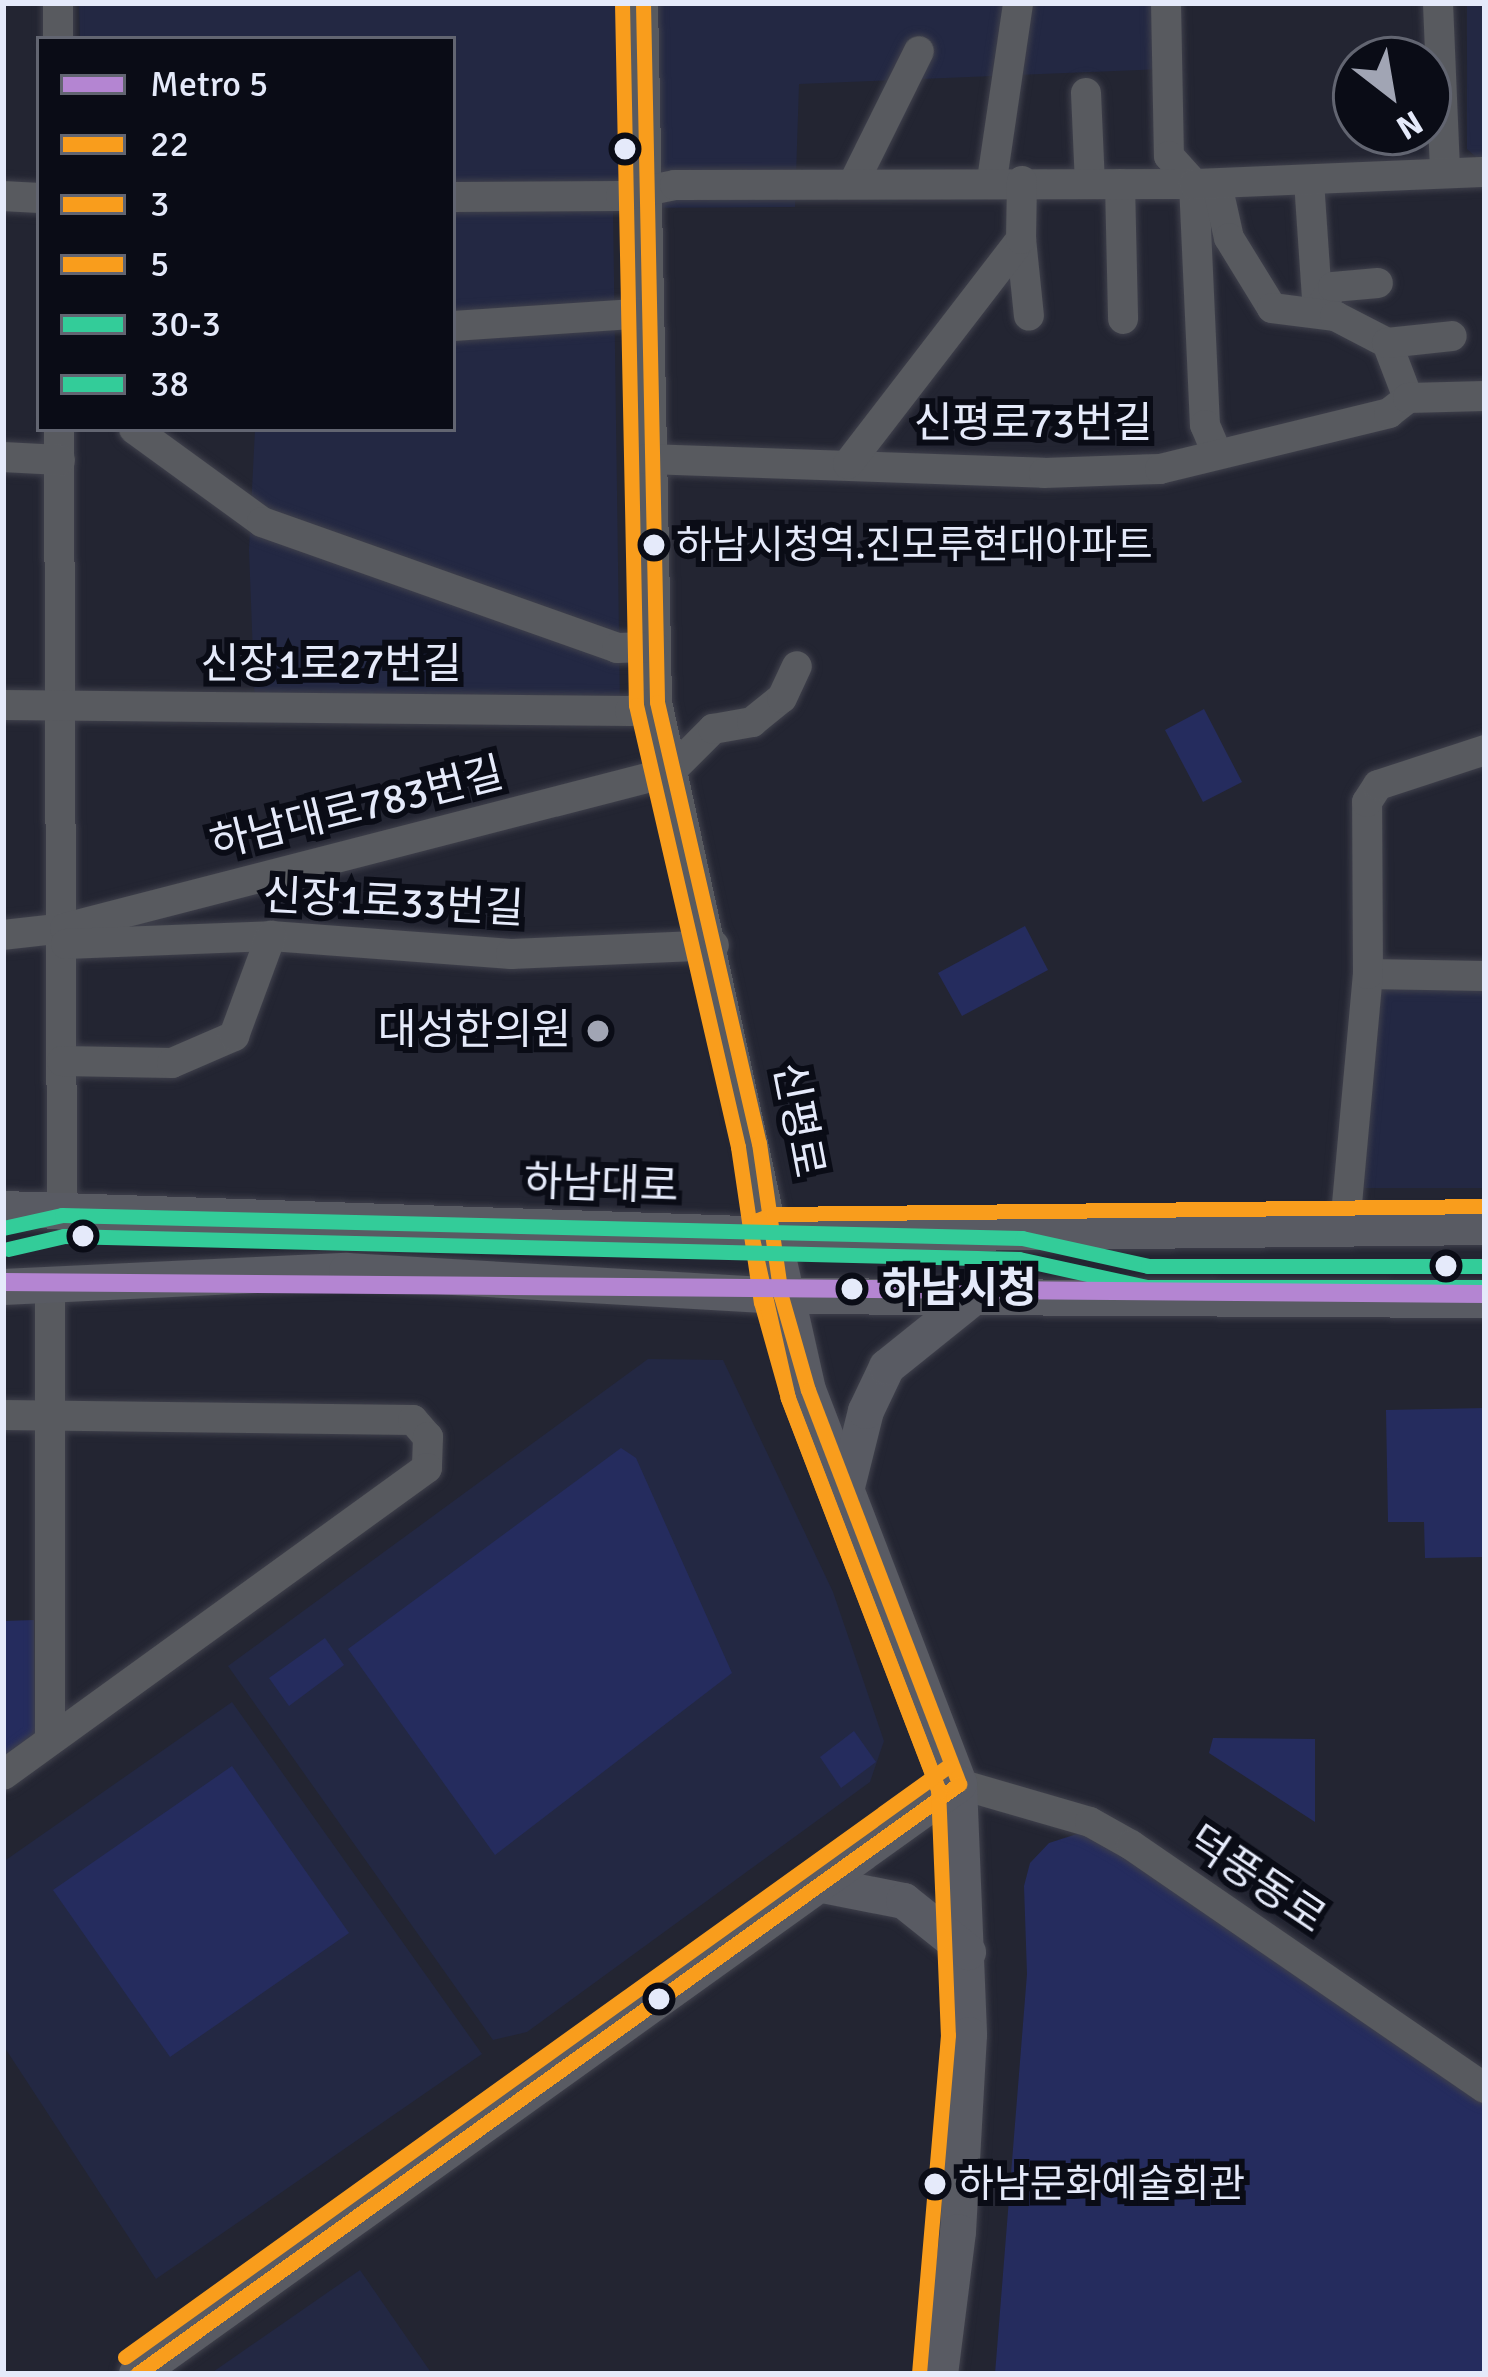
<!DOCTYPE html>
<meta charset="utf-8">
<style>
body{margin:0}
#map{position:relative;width:1488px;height:2377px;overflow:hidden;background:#232532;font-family:Signika,"Noto Sans KR",sans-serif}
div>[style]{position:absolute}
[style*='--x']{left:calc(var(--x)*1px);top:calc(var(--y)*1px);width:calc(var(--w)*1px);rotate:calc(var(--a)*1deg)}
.built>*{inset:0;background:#232843}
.green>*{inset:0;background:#252c5e}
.roads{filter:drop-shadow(0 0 3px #40414c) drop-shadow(0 0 3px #40414c)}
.minor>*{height:30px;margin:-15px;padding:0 15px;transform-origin:15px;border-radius:15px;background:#585a5f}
.major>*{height:36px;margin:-18px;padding:0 18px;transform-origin:18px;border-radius:18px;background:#595b63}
.bus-1>*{height:15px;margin:-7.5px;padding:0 7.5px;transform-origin:7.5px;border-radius:7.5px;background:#f99d1c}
.bus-2>*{height:15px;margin:-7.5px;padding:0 7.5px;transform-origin:7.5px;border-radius:7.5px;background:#f99d1c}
.bus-3>*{height:15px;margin:-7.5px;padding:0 7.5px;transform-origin:7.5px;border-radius:7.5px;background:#f99d1c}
.bus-4>*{height:15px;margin:-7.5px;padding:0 7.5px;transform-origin:7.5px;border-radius:7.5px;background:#3c9}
.bus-5>*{height:15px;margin:-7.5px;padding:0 7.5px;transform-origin:7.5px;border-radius:7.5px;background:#3c9}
.metro-1>*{height:18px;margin:-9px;padding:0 9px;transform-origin:9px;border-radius:9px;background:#b485d2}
.dots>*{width:33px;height:33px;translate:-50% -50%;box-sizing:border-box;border:6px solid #0a0c16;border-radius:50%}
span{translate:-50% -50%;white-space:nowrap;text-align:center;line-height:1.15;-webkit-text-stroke:12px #0a0c16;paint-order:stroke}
.bus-label{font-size:39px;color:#e5eafa}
.left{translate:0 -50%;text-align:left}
.street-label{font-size:42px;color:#e5eafa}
.poi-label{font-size:42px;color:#e5eafa}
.right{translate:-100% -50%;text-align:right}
.stop-label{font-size:42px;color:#e5eafa;font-weight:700}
.frame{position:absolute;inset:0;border:6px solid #e5eafa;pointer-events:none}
.legend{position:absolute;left:36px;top:36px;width:420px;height:396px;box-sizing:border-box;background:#0a0c16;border:3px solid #626571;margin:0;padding:15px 21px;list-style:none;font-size:36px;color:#e5eafa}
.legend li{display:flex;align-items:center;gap:24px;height:60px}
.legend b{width:60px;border:3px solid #626571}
.north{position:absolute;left:1332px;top:36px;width:120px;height:120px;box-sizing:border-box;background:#0a0c16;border:3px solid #626571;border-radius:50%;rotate:149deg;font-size:33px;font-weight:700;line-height:48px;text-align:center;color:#e5eafa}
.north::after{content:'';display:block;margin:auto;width:42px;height:54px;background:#a1a5b4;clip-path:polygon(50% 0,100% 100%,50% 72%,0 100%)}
</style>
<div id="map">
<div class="built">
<i style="clip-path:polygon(79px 3px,1162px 3px,1165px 69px,799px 84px,795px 207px,613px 208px,620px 706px,255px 708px,249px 550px,255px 429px,453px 429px,453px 39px,80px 39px)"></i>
<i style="clip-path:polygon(1467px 3px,1485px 3px,1485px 165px,1467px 149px)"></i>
<i style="clip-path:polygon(1374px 985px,1485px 985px,1485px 1188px,1364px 1188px)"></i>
<i style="clip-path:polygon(648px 1359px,723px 1360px,833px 1592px,884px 1741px,870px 1782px,527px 2032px,493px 2040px,228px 1666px)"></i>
<i style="clip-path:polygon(232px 1702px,482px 2054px,156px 2279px,3px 2045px,3px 1862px)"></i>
<i style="clip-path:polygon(360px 2270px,432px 2374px,210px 2374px)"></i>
</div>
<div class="green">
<i style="clip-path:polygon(1204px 709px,1242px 782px,1203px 802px,1165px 730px)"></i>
<i style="clip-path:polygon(1025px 926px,1048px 970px,962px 1016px,938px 973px)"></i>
<i style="clip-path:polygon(1485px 1408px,1485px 1557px,1425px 1558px,1424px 1522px,1388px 1522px,1386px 1410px)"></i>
<i style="clip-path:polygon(621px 1448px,636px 1458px,732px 1673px,495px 1855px,348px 1649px)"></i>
<i style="clip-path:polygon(34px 1620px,35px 1737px,3px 1760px,3px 1621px)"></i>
<i style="clip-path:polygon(325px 1638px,344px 1665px,289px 1706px,269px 1678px)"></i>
<i style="clip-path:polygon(854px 1731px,876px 1762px,841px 1788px,820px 1757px)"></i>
<i style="clip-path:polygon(1213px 1738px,1315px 1739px,1315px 1822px,1209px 1753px)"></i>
<i style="clip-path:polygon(232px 1766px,349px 1933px,170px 2057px,53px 1890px)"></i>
<i style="clip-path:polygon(1083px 1832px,1114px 1845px,1485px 2099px,1485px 2374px,995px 2374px,1027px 1974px,1024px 1886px,1030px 1863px,1049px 1843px)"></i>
</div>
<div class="roads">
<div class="minor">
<i style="--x:643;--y:3;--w:699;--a:88.85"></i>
<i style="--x:657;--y:702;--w:545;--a:77.72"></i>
<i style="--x:1166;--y:3;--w:153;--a:88.9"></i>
<i style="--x:1169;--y:156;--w:38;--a:48"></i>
<i style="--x:1194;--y:184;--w:241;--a:87.4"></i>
<i style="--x:1205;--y:425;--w:30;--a:67"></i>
<i style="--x:1438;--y:3;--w:169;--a:87.6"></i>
<i style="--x:58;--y:39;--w:36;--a:-90"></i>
<i style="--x:1086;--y:93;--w:90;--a:87.5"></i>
<i style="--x:992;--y:180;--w:179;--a:-81.6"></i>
<i style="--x:1309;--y:181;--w:131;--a:86.1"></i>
<i style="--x:1318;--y:312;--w:29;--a:-59"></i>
<i style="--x:1333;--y:287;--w:45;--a:-5.1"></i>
<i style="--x:854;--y:182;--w:146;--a:-63.6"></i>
<i style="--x:1120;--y:184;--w:135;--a:88.7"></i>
<i style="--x:1217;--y:184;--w:55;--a:77.5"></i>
<i style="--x:1229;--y:238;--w:82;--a:58.4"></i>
<i style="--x:1272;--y:308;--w:64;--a:7.2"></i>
<i style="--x:1335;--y:316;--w:59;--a:27.4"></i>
<i style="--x:3;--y:196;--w:36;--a:3"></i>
<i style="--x:453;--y:197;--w:168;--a:-0.3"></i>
<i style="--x:621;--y:196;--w:55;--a:-11.5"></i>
<i style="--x:675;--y:185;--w:519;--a:-0.11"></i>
<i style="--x:1194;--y:184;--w:291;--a:-2.4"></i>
<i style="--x:1021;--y:239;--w:77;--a:84.1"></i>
<i style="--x:453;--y:326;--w:194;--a:-3.8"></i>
<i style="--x:1408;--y:398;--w:59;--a:-110.9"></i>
<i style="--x:1387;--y:343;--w:65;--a:-6.1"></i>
<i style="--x:59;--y:429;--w:786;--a:89.78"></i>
<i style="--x:134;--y:429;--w:158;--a:36"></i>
<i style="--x:262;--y:522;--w:377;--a:19.5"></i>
<i style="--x:617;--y:648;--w:38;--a:-2"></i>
<i style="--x:3;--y:457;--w:57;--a:3"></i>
<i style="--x:647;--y:459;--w:397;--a:2"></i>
<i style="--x:1044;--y:473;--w:116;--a:-2"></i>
<i style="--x:1160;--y:469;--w:236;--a:-13.7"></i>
<i style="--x:1389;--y:413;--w:24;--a:-38"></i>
<i style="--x:1408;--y:398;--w:77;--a:-1.5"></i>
<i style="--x:848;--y:464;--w:284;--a:-52.4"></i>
<i style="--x:1021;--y:239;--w:58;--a:-89"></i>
<i style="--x:3;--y:705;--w:627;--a:0.55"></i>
<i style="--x:630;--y:711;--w:28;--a:-18"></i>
<i style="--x:3;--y:935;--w:62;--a:-6.4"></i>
<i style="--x:65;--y:928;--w:625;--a:-14.46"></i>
<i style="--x:670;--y:772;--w:61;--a:-45"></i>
<i style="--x:713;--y:729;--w:40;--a:-10"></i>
<i style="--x:752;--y:722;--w:38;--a:-39"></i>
<i style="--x:782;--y:698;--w:35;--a:-65"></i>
<i style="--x:66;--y:944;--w:205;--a:-2.2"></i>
<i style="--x:271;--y:936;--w:241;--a:4.3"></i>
<i style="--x:511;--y:954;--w:203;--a:-2.5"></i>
<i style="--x:1368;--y:974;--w:117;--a:1"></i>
<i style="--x:62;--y:1061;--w:110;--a:1"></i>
<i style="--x:172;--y:1063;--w:68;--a:-23.5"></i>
<i style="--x:234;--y:1036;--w:107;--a:-69.7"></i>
<i style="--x:1345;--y:1226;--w:253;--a:-84.8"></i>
<i style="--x:1368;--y:974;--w:172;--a:-90.3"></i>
<i style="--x:1367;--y:802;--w:20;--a:-57"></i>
<i style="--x:1378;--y:785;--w:113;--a:-18.1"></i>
<i style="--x:3;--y:1415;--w:410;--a:0.7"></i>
<i style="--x:413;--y:1420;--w:23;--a:49"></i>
<i style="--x:428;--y:1437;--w:31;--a:92"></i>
<i style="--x:427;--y:1468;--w:523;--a:144.09"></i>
<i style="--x:50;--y:1740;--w:450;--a:-90"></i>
<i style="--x:959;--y:1784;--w:136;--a:16.2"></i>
<i style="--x:1090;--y:1822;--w:47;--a:29.3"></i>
<i style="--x:1131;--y:1845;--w:429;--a:34.5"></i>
</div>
<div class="major">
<i style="--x:3;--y:1209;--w:770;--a:1.93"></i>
<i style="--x:773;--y:1235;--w:712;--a:-0.64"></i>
<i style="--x:773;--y:1235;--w:159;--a:77.3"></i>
<i style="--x:808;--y:1390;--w:422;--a:69"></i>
<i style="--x:959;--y:1784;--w:251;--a:87.7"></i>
<i style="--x:969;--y:2035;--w:197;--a:93.2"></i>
<i style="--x:958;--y:2232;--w:143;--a:97.2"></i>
<i style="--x:3;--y:1287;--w:344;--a:-2.7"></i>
<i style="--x:347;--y:1271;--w:435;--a:3.3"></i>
<i style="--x:781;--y:1296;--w:704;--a:0.33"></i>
<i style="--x:847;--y:1487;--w:78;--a:-76"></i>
<i style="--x:866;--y:1411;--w:49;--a:-64.5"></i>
<i style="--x:887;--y:1367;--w:112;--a:-38.8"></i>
<i style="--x:823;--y:1885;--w:83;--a:11.2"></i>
<i style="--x:904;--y:1901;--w:82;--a:38.6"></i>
<i style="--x:137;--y:2374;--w:1012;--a:-35.67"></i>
</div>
</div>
<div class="bus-1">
<i style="--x:643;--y:3;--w:699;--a:88.85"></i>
<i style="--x:657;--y:702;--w:453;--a:77"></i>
<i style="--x:759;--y:1143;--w:155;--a:81.8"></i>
<i style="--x:781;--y:1296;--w:98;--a:74"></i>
<i style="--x:808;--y:1390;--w:422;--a:69"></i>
<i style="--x:137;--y:2374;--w:1012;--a:-35.67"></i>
</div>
<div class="bus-2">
<i style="--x:622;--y:3;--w:702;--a:88.86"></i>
<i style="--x:636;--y:705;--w:454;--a:77"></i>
<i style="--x:738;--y:1147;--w:157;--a:81.6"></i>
<i style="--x:761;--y:1302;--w:100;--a:74.3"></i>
<i style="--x:788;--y:1398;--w:418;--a:69"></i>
<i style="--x:938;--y:1788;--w:247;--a:87.7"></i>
<i style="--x:948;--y:2035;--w:337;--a:94.9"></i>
</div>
<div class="bus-3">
<i style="--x:939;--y:1792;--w:422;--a:-111"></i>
<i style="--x:788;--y:1398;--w:164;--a:-102.7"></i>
<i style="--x:752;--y:1238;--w:19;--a:-72"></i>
<i style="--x:758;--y:1220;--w:16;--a:-22"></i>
<i style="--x:773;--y:1214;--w:712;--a:-0.64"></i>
<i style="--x:125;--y:2357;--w:1012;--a:-35.67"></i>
</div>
<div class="bus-4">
<i style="--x:3;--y:1228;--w:60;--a:-12.4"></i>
<i style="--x:62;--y:1215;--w:960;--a:1.37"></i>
<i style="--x:1022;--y:1238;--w:129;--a:12.5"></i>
<i style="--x:1148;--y:1266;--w:337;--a:0"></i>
</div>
<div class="bus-5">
<i style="--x:8;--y:1249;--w:57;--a:-13.1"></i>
<i style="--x:64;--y:1236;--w:955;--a:1.38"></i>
<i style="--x:1019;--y:1259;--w:130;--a:12.4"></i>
<i style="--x:1146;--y:1287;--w:339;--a:0"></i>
</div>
<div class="metro-1">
<i style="--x:3;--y:1282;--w:1482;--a:0.46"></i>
</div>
<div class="dots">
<i style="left:625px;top:149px;background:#e5eafa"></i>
<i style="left:654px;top:545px;background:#e5eafa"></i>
<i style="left:598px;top:1031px;background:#a1a5b4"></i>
<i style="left:83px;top:1236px;background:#e5eafa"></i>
<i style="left:1446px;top:1266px;background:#e5eafa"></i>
<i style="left:852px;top:1289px;background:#e5eafa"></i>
<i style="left:659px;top:1999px;background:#e5eafa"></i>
<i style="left:935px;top:2184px;background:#e5eafa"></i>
</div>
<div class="bus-label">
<span class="left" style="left:676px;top:545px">하남시청역.진모루현대아파트</span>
<span class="left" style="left:958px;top:2184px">하남문화예술회관</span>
</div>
<div class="street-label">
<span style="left:1033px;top:424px">신평로73번길</span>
<span style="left:331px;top:665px">신장1로27번길</span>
<span style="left:357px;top:809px;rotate:-14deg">하남대로783번길</span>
<span style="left:393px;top:903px;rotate:3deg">신장1로33번길</span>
<span style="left:798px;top:1120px;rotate:79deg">신평로</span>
<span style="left:601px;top:1185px;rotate:2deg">하남대로</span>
<span style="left:1256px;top:1880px;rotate:34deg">덕풍동로</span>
</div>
<div class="poi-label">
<span class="right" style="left:571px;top:1031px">대성한의원</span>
</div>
<div class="stop-label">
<span class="left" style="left:882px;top:1289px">하남시청</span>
</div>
<div class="frame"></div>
<ul class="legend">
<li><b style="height:15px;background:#b485d2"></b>Metro 5</li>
<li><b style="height:15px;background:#f99d1c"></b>22</li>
<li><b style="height:15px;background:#f99d1c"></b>3</li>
<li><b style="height:15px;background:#f99d1c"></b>5</li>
<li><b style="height:15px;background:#3c9"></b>30-3</li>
<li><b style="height:15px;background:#3c9"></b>38</li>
</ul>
<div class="north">N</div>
</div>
